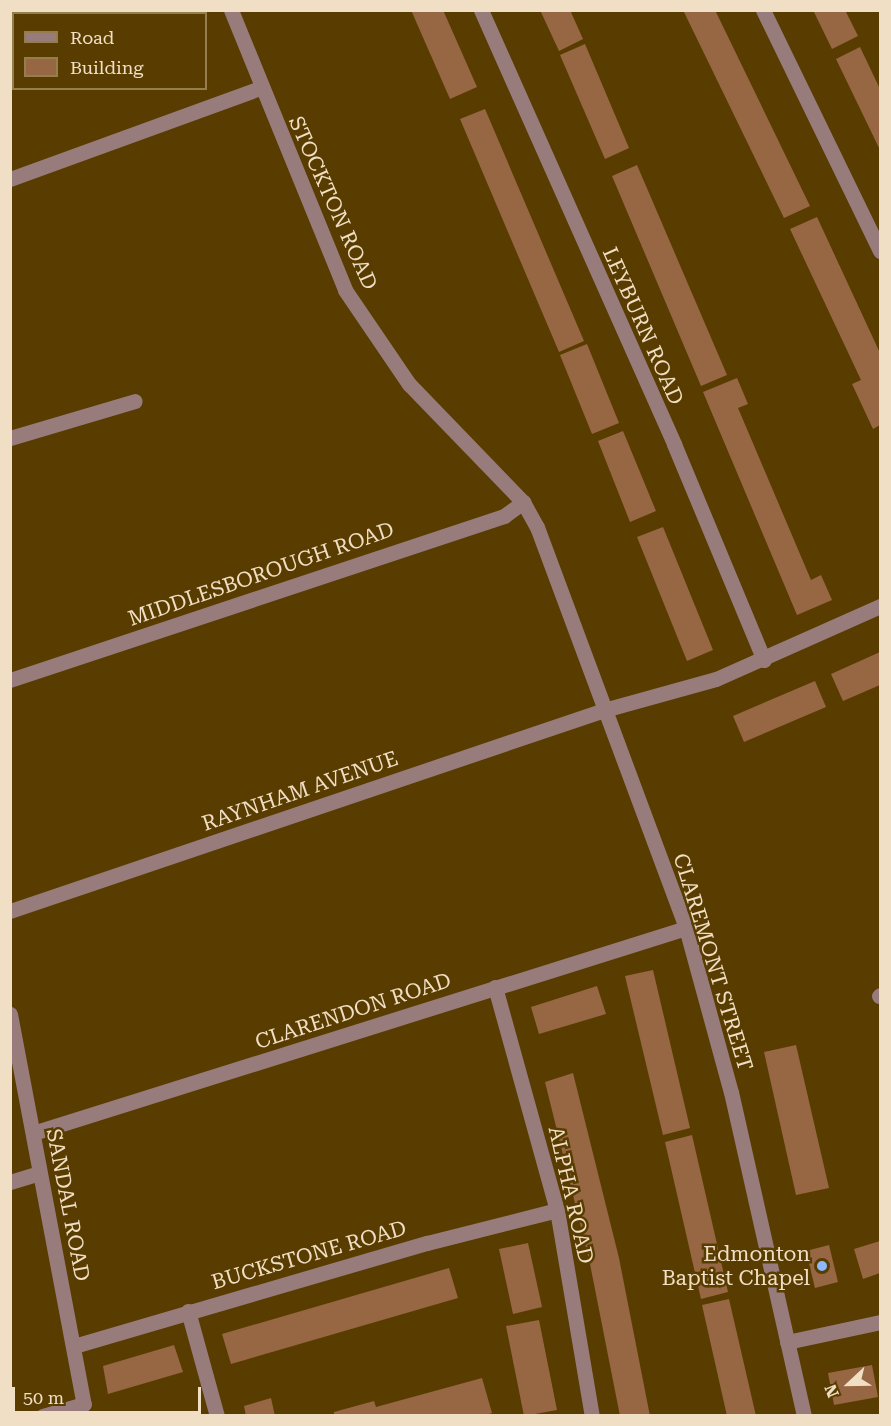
<!DOCTYPE html>
<style>
body{margin:0}
#map{position:relative;width:891px;height:1426px;overflow:hidden;background:#593c00;font-family:"Roboto Serif",serif}
div>[style]{position:absolute}
[style*='--x']{left:calc(var(--x)*1px);top:calc(var(--y)*1px);width:calc(var(--w)*1px);rotate:calc(var(--a)*1deg)}
.building>*{inset:0;background:#966742}
.minor>*{height:15px;margin:-7.5px;padding:0 7.5px;transform-origin:7.5px;border-radius:7.5px;background:#987c7b}
.dots>*{width:16px;height:16px;translate:-50% -50%;box-sizing:border-box;border:3px solid #593c00;border-radius:50%}
span{translate:-50% -50%;white-space:nowrap;text-align:center;line-height:1.15;-webkit-text-stroke:5px #593c00;paint-order:stroke}
.street-label{font-size:21px;color:#f0dfc4}
.poi-label{font-size:21px;color:#f0dfc4}
.right{translate:-100% -50%;text-align:right}
.frame{position:absolute;inset:0;border:12px solid #f0dfc4;pointer-events:none}
.legend{position:absolute;left:12px;top:12px;width:195px;height:78px;box-sizing:border-box;background:#593c00;border:2px solid #957d4e;margin:0;padding:8px 10px;list-style:none;font-size:18px;color:#f0dfc4}
.legend li{display:flex;align-items:center;gap:12px;height:30px}
.legend b{width:30px;border:2px solid #957d4e}
.north{position:absolute;left:819px;top:1354px;width:60px;height:60px;-webkit-text-stroke:4px #593c00;paint-order:stroke;rotate:248deg;font-size:16px;font-weight:700;line-height:24px;text-align:center;color:#f0dfc4}
.north::after{content:'';display:block;margin:auto;width:21px;height:27px;background:#f0dfc4;clip-path:polygon(50% 0,100% 100%,50% 72%,0 100%)}
.scale{position:absolute;left:12px;top:1387px;width:189px;height:27px;box-sizing:border-box;border:3px solid #f0dfc4;border-top:0;padding-left:8px;font-size:18px;line-height:21px;white-space:nowrap;color:#f0dfc4;-webkit-text-stroke:4px #593c00;paint-order:stroke}
</style>
<div id="map">
<div class="building">
<i style="clip-path:polygon(411px 10px,443px 10px,477px 87px,450px 99px)"></i>
<i style="clip-path:polygon(540px 10px,570px 10px,583px 39px,559px 51px)"></i>
<i style="clip-path:polygon(683px 10px,715px 10px,810px 206px,784px 218px)"></i>
<i style="clip-path:polygon(813px 10px,845px 10px,858px 36px,832px 49px)"></i>
<i style="clip-path:polygon(585px 44px,629px 148px,605px 159px,560px 55px)"></i>
<i style="clip-path:polygon(860px 47px,880px 89px,880px 150px,836px 59px)"></i>
<i style="clip-path:polygon(485px 109px,584px 341px,559px 352px,460px 119px)"></i>
<i style="clip-path:polygon(637px 165px,727px 375px,701px 386px,612px 176px)"></i>
<i style="clip-path:polygon(817px 217px,880px 353px,880px 425px,873px 429px,852px 384px,861px 380px,790px 229px)"></i>
<i style="clip-path:polygon(587px 344px,619px 423px,592px 434px,560px 355px)"></i>
<i style="clip-path:polygon(737px 378px,748px 404px,738px 408px,811px 580px,821px 575px,832px 600px,797px 615px,703px 392px)"></i>
<i style="clip-path:polygon(623px 431px,656px 511px,630px 522px,598px 441px)"></i>
<i style="clip-path:polygon(663px 527px,713px 650px,687px 661px,637px 537px)"></i>
<i style="clip-path:polygon(880px 652px,880px 685px,843px 701px,831px 674px)"></i>
<i style="clip-path:polygon(815px 681px,826px 707px,744px 742px,733px 716px)"></i>
<i style="clip-path:polygon(653px 970px,690px 1128px,663px 1135px,625px 976px)"></i>
<i style="clip-path:polygon(597px 986px,606px 1014px,539px 1034px,531px 1007px)"></i>
<i style="clip-path:polygon(796px 1045px,829px 1188px,796px 1195px,764px 1052px)"></i>
<i style="clip-path:polygon(573px 1073px,619px 1258px,650px 1416px,620px 1416px,590px 1264px,545px 1082px)"></i>
<i style="clip-path:polygon(692px 1135px,728px 1292px,701px 1299px,665px 1142px)"></i>
<i style="clip-path:polygon(880px 1241px,880px 1273px,863px 1279px,854px 1249px)"></i>
<i style="clip-path:polygon(528px 1243px,542px 1307px,513px 1314px,499px 1249px)"></i>
<i style="clip-path:polygon(829px 1245px,838px 1282px,815px 1288px,806px 1251px)"></i>
<i style="clip-path:polygon(449px 1268px,458px 1298px,231px 1364px,222px 1334px)"></i>
<i style="clip-path:polygon(729px 1299px,756px 1416px,727px 1416px,702px 1305px)"></i>
<i style="clip-path:polygon(539px 1320px,557px 1410px,524px 1416px,506px 1326px)"></i>
<i style="clip-path:polygon(174px 1345px,183px 1372px,108px 1394px,103px 1366px)"></i>
<i style="clip-path:polygon(872px 1365px,878px 1397px,834px 1405px,828px 1373px)"></i>
<i style="clip-path:polygon(482px 1378px,492px 1413px,483px 1416px,334px 1416px,334px 1412px,374px 1401px,376px 1407px)"></i>
<i style="clip-path:polygon(271px 1398px,275px 1416px,246px 1416px,244px 1406px)"></i>
</div>
<div class="minor">
<i style="--x:231;--y:10;--w:302;--a:67.8"></i>
<i style="--x:345;--y:290;--w:114;--a:55.8"></i>
<i style="--x:409;--y:384;--w:164;--a:46"></i>
<i style="--x:523;--y:502;--w:29;--a:61"></i>
<i style="--x:537;--y:527;--w:428;--a:69.6"></i>
<i style="--x:686;--y:928;--w:170;--a:74.7"></i>
<i style="--x:731;--y:1092;--w:332;--a:77.3"></i>
<i style="--x:481;--y:10;--w:475;--a:66"></i>
<i style="--x:674;--y:444;--w:234;--a:67.4"></i>
<i style="--x:763;--y:10;--w:268;--a:64.1"></i>
<i style="--x:10;--y:179;--w:266;--a:-20"></i>
<i style="--x:10;--y:438;--w:130;--a:-16.5"></i>
<i style="--x:10;--y:680;--w:521;--a:-18.37"></i>
<i style="--x:504;--y:516;--w:24;--a:-36"></i>
<i style="--x:10;--y:911;--w:627;--a:-18.69"></i>
<i style="--x:604;--y:710;--w:116;--a:-15.5"></i>
<i style="--x:716;--y:679;--w:180;--a:-24"></i>
<i style="--x:495;--y:987;--w:231;--a:74.5"></i>
<i style="--x:557;--y:1210;--w:209;--a:80.4"></i>
<i style="--x:879;--y:996;--w:1;--a:-45"></i>
<i style="--x:10;--y:1014;--w:397;--a:79.3"></i>
<i style="--x:84;--y:1404;--w:43;--a:163.7"></i>
<i style="--x:33;--y:1133;--w:684;--a:-17.43"></i>
<i style="--x:10;--y:1182;--w:30;--a:-17"></i>
<i style="--x:188;--y:1311;--w:109;--a:74.6"></i>
<i style="--x:787;--y:1342;--w:95;--a:-12.1"></i>
<i style="--x:74;--y:1346;--w:368;--a:-16.3"></i>
<i style="--x:427;--y:1243;--w:134;--a:-14.2"></i>
</div>
<div class="dots">
<i style="left:822px;top:1266px;background:#8db9fc"></i>
</div>
<div class="street-label">
<span style="left:333px;top:203px;rotate:66deg">STOCKTON ROAD</span>
<span style="left:643px;top:326px;rotate:66deg">LEYBURN ROAD</span>
<span style="left:261px;top:574px;rotate:-19deg">MIDDLESBOROUGH ROAD</span>
<span style="left:300px;top:791px;rotate:-19deg">RAYNHAM AVENUE</span>
<span style="left:713px;top:962px;rotate:73deg">CLAREMONT STREET</span>
<span style="left:353px;top:1011px;rotate:-18deg">CLARENDON ROAD</span>
<span style="left:571px;top:1195px;rotate:77deg">ALPHA ROAD</span>
<span style="left:68px;top:1205px;rotate:79deg">SANDAL ROAD</span>
<span style="left:309px;top:1255px;rotate:-16deg">BUCKSTONE ROAD</span>
</div>
<div class="poi-label">
<span class="right" style="left:810px;top:1266px">Edmonton<br>Baptist Chapel</span>
</div>
<div class="frame"></div>
<ul class="legend">
<li><b style="height:8px;background:#987c7b"></b>Road</li>
<li><b style="height:16px;background:#966742"></b>Building</li>
</ul>
<div class="north">N</div>
<div class="scale">50 m</div>
</div>
